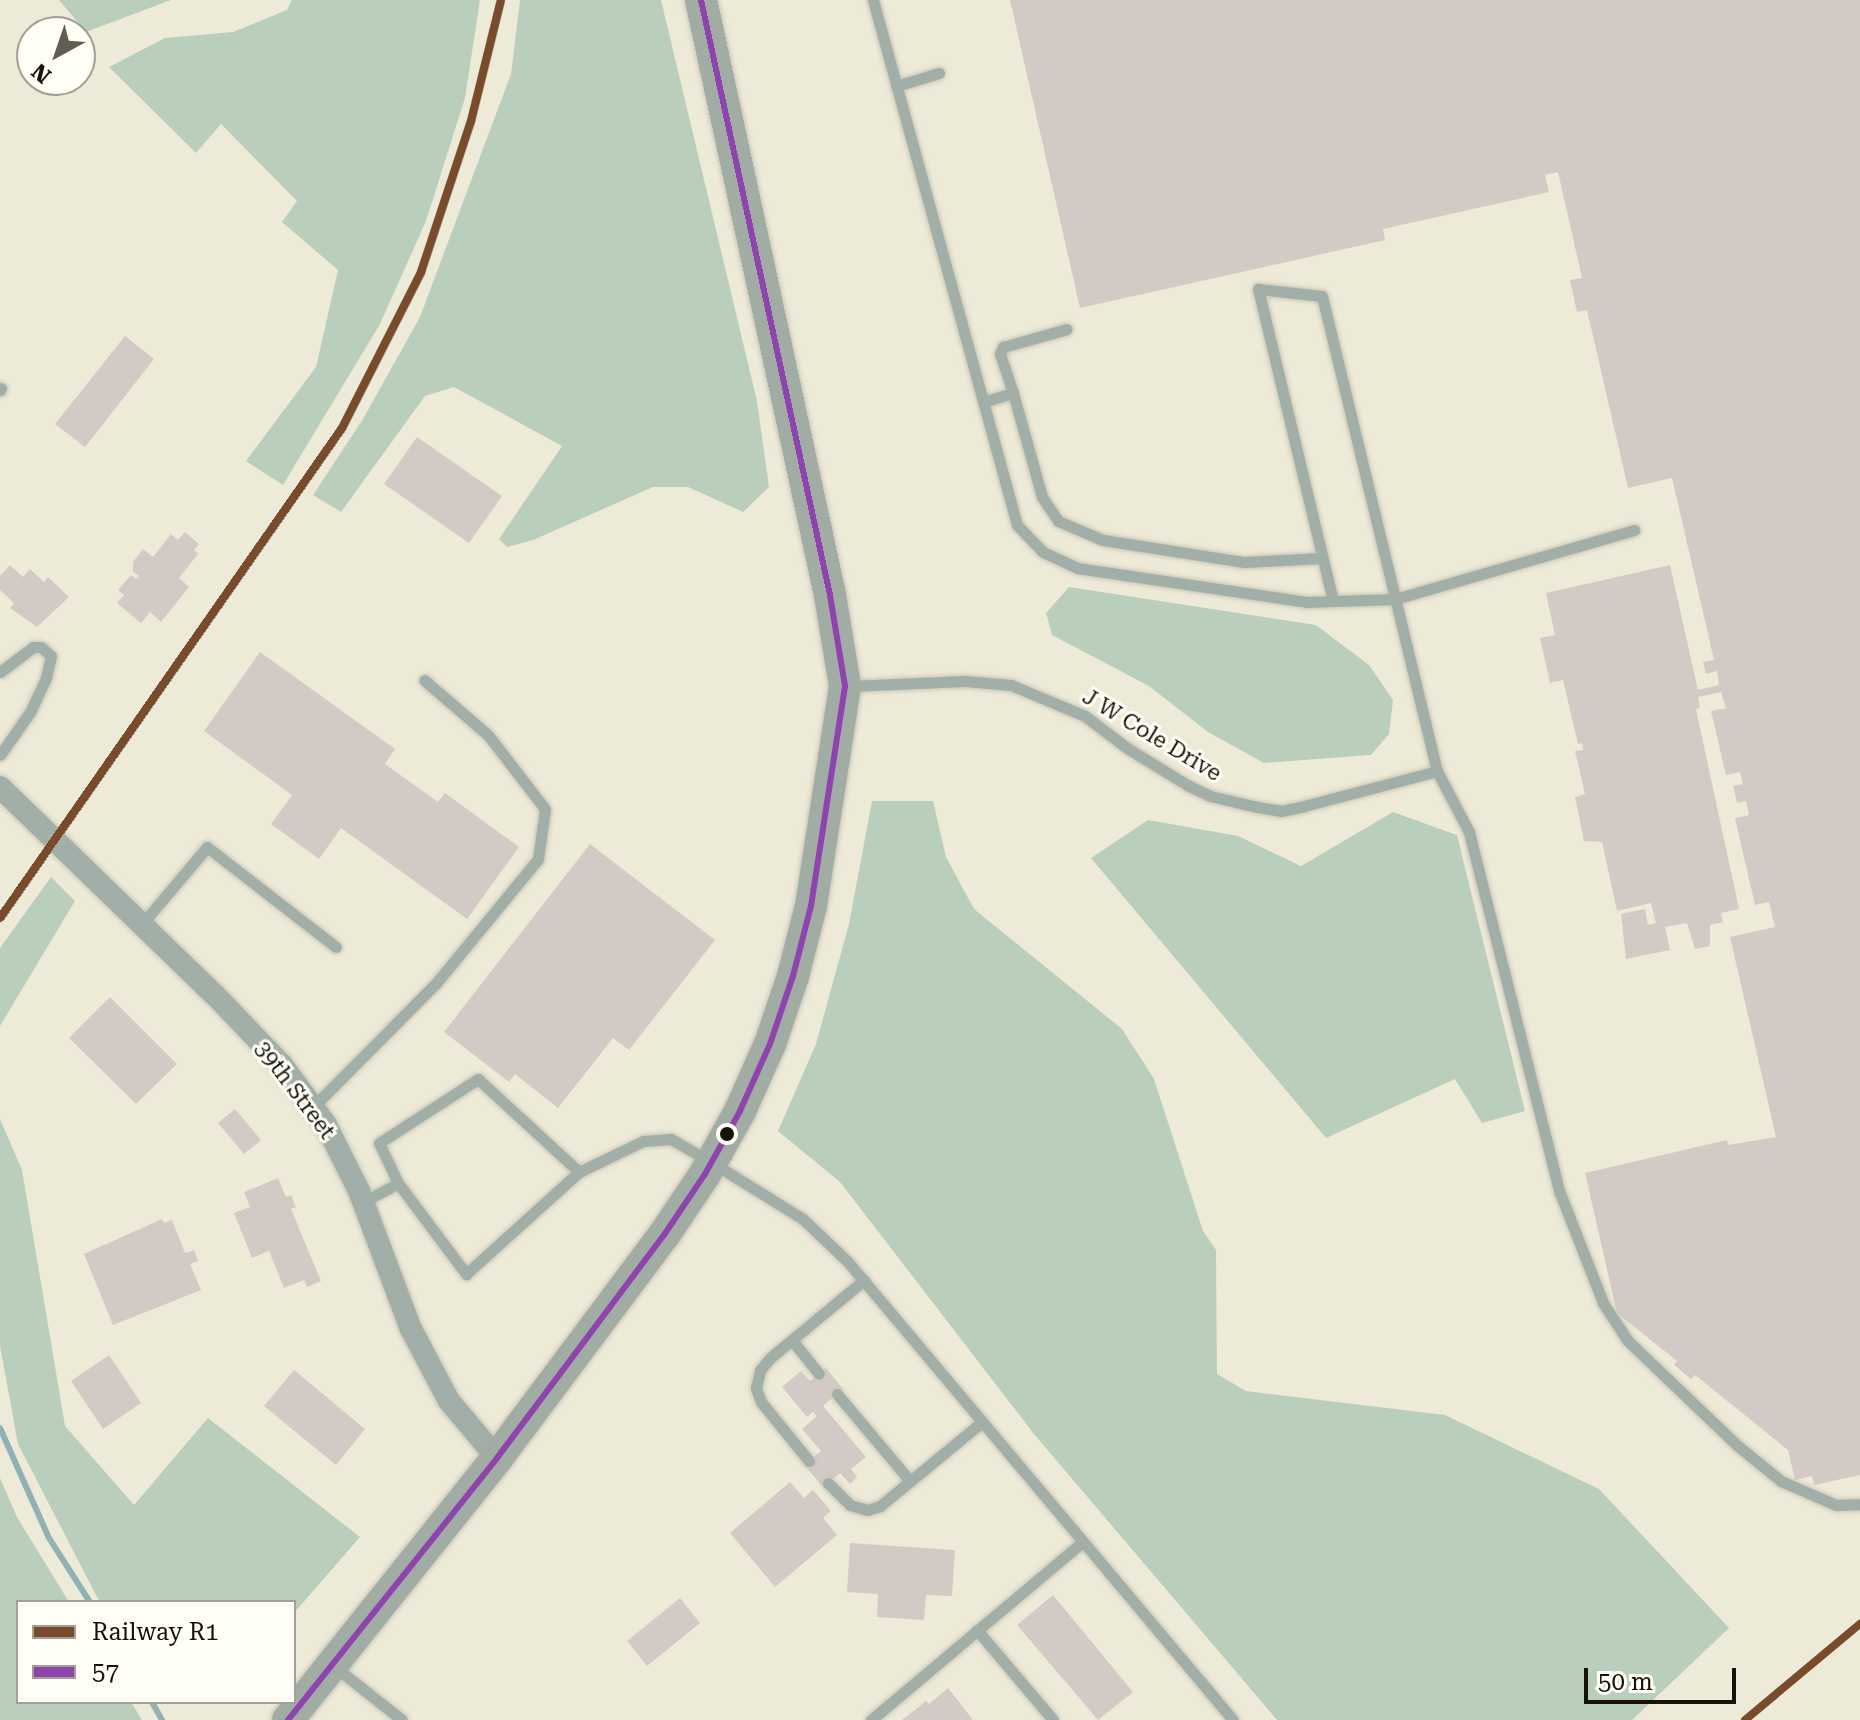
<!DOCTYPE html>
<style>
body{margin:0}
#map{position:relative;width:1860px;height:1720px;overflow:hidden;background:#eeead8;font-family:"Roboto Serif",serif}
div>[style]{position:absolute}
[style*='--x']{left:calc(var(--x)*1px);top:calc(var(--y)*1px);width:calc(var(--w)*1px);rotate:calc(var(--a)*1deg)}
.forest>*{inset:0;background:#b9cfbb}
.stream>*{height:6px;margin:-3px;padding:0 3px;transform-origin:3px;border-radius:3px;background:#91b2b5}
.building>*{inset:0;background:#d3cac6}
.roads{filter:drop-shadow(0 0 2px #cac7b8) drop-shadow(0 0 2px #cac7b8)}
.lane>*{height:11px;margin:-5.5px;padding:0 5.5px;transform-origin:5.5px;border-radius:5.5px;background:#a2afa8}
.street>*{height:22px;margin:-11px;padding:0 11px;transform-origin:11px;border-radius:11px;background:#a2afa8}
.secondary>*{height:32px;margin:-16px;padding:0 16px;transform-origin:16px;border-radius:16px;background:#a1ada4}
.rail>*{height:9px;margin-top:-4.5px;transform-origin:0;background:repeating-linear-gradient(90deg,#fefdf6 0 18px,#a8ada2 0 36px);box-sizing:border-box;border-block:2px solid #a8ada2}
.bus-1>*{height:6px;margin:-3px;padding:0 3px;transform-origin:3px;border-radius:3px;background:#8e44ad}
.rail-1>*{height:8px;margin:-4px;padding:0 4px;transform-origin:4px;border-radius:4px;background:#7a4b2a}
.dots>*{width:22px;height:22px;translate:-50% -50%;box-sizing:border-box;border:4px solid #fefdf6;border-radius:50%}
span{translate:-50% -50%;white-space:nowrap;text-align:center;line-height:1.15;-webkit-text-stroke:6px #fefdf6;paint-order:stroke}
.street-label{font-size:22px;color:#151308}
.legend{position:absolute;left:16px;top:1600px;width:280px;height:104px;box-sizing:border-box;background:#fefdf6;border:2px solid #a19f97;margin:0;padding:10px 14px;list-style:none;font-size:24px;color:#151308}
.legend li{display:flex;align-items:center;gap:16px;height:40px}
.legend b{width:40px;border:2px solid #a19f97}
.north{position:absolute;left:16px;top:16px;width:80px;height:80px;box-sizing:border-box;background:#fefdf6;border:2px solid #a19f97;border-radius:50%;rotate:220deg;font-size:22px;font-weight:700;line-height:32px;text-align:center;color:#151308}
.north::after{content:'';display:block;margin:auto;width:28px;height:36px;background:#615e51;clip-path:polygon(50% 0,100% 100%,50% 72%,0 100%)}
.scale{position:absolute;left:1584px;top:1668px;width:152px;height:36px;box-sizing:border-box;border:4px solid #151308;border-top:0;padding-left:10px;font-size:24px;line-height:28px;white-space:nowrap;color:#151308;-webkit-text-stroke:6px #fefdf6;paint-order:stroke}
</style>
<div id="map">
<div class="forest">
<i style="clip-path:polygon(59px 0,171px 0,86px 32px)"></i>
<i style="clip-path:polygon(292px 0,480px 0,465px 98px,426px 221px,380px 324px,283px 485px,246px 461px,316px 367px,338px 270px,282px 222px,297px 201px,221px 124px,196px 153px,109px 67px,165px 38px,233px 32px,287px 10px)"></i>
<i style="clip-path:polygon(520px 0,661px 0,757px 401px,769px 487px,743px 512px,688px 487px,653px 487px,533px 540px,507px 547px,499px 539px,562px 446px,454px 387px,425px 396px,341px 512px,313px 495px,363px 419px,420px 317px,511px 74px)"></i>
<i style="clip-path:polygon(1069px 587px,1316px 625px,1369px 665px,1393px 700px,1389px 734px,1371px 755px,1264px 763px,1208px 732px,1149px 686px,1052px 635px,1046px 613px)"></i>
<i style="clip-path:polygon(872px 801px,933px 801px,946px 857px,974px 909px,1122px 1029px,1154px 1079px,1203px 1231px,1216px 1250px,1217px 1374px,1246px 1391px,1445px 1415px,1599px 1489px,1729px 1628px,1632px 1720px,1277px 1720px,1034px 1434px,840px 1182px,778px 1131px,816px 1044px,849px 924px)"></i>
<i style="clip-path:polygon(1393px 812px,1457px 835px,1525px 1111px,1482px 1123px,1455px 1079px,1326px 1138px,1091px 858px,1148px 820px,1238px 836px,1301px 866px)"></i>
<i style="clip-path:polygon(51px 877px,75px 901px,0 1026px,0 948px)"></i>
<i style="clip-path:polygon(0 1119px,22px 1170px,65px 1426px,134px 1505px,208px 1418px,360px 1537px,294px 1613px,294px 1602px,101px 1602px,97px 1597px,18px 1444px,0 1346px)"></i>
<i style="clip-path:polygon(0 1478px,17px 1517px,69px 1602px,18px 1602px,18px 1702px,131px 1702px,142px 1720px,0 1720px)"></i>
</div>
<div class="stream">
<i style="--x:0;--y:1428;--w:120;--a:66"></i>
<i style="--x:49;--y:1538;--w:76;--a:57.4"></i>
<i style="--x:152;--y:1702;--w:21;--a:61"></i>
</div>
<div class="building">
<i style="clip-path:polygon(1010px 0,1860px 0,1860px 1475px,1814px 1485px,1812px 1476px,1795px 1480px,1788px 1450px,1695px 1375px,1691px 1379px,1674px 1365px,1677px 1361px,1617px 1313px,1585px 1173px,1727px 1140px,1728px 1145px,1776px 1137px,1730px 937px,1775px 927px,1769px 902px,1755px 905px,1735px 818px,1749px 815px,1746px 801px,1737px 803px,1733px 786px,1743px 784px,1740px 772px,1726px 775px,1711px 711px,1726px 708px,1721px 692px,1698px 697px,1700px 708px,1696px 709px,1739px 909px,1721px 913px,1723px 922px,1710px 925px,1710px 946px,1695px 949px,1687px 923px,1665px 927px,1670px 950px,1626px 959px,1621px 914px,1645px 909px,1648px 925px,1656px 923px,1651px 903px,1617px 911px,1602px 842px,1584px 841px,1575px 797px,1585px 794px,1575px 751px,1583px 750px,1582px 743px,1578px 744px,1563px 680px,1550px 683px,1540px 638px,1555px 635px,1546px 593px,1670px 565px,1698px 690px,1719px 685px,1717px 671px,1706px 674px,1703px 662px,1714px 660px,1672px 478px,1628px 488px,1587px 310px,1577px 312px,1570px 280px,1582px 278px,1558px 172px,1545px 175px,1549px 192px,1383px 229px,1385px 240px,1080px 308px)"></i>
<i style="clip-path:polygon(125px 336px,154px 359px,85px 447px,55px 424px)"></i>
<i style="clip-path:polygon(417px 437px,502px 496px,469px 543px,384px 484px)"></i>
<i style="clip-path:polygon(185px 532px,199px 544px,194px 550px,198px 554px,179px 578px,189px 587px,161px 622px,150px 612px,141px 623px,117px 603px,124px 595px,118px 590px,131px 575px,136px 579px,139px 576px,133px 572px,133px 562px,143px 549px,153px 557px,171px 534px,178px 540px)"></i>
<i style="clip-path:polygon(10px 565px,23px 577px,30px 569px,44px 582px,48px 577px,69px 597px,37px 627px,10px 608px,14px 603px,0 590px,0 576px)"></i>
<i style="clip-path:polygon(260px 652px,395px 749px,385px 764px,438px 802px,445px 793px,519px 847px,467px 919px,341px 828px,319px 859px,271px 824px,292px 795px,204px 731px)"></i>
<i style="clip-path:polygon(590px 844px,715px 940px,629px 1050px,613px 1038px,558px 1108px,515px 1074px,509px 1082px,444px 1032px)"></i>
<i style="clip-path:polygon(110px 997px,177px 1064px,136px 1104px,69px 1038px)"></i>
<i style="clip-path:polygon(235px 1109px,261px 1140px,244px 1154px,218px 1123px)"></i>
<i style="clip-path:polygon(278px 1178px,286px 1197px,291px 1195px,296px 1207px,291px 1209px,321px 1281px,307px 1287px,304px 1280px,284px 1288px,269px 1251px,252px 1258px,234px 1213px,250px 1207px,244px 1192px)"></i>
<i style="clip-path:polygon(162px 1219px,164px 1223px,172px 1220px,185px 1253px,194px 1250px,198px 1261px,190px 1264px,201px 1290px,113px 1325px,84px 1254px)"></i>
<i style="clip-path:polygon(109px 1355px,141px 1403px,103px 1429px,71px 1381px)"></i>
<i style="clip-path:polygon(826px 1368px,843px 1389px,823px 1406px,866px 1457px,851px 1469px,857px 1477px,850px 1484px,840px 1473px,823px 1487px,804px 1465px,821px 1451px,802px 1429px,817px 1416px,813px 1412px,807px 1417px,782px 1387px,801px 1371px,810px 1381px)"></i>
<i style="clip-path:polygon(294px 1370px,365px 1429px,336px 1465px,264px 1406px)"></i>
<i style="clip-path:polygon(790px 1482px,804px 1498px,813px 1490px,831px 1511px,823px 1518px,837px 1535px,775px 1587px,730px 1533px)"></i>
<i style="clip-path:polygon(850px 1543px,955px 1550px,952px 1596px,926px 1595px,924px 1620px,877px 1617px,878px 1594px,847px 1592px)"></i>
<i style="clip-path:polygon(1053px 1595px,1133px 1692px,1098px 1720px,1017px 1625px)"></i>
<i style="clip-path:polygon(680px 1598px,700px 1623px,647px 1666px,627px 1641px)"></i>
<i style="clip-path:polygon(948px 1688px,973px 1720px,902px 1720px,926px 1701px,929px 1704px)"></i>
</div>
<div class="roads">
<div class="lane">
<i style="--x:873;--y:0;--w:544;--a:74.66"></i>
<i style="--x:1017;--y:525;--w:37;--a:46"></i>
<i style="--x:1043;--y:552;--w:38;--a:25"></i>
<i style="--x:1077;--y:568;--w:232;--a:8.4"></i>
<i style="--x:1307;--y:602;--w:88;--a:-2"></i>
<i style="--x:1395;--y:599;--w:249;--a:-16.1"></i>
<i style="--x:896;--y:86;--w:45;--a:-16.8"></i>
<i style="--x:0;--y:390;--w:2;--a:-63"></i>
<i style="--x:1013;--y:393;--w:41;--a:-108.4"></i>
<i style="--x:1000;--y:354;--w:8;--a:-67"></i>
<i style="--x:1003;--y:347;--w:66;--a:-15.7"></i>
<i style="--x:983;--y:402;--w:31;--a:-17"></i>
<i style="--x:1013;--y:393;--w:108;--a:74.4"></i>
<i style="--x:1042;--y:497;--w:29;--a:56"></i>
<i style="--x:1058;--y:521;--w:49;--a:22.9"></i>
<i style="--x:1103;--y:540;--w:143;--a:8.9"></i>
<i style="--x:1244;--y:562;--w:78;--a:-2.9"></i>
<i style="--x:1333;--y:601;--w:321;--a:-103.5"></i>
<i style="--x:1258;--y:289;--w:64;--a:6.2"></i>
<i style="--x:1322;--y:296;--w:489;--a:76.4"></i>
<i style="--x:1437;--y:771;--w:69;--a:62.3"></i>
<i style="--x:1469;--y:832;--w:372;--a:75.9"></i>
<i style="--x:1560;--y:1193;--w:118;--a:68.6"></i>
<i style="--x:1603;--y:1303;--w:45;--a:56.7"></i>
<i style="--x:1628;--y:1341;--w:152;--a:43.7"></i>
<i style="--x:1738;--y:1446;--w:55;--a:39.1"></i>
<i style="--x:1781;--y:1481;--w:60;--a:23.6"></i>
<i style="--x:1836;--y:1505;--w:24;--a:-2"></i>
<i style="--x:0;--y:672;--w:41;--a:-37.1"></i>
<i style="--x:33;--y:647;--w:8;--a:0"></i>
<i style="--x:41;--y:647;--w:13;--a:42"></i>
<i style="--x:51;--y:656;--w:23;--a:103"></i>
<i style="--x:46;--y:678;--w:38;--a:115"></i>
<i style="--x:30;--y:712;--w:52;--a:124.9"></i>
<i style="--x:849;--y:686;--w:116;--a:-2.5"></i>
<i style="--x:965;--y:681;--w:46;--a:5"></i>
<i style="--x:1011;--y:685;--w:80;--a:22.7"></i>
<i style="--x:1085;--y:716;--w:53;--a:37.3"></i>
<i style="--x:1127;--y:748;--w:73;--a:31.5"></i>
<i style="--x:1189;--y:786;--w:23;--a:25"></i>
<i style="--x:1210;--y:796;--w:48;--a:13.2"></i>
<i style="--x:1257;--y:807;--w:24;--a:9"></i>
<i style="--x:1281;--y:811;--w:24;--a:-12"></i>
<i style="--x:1304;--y:806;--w:138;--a:-14.7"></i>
<i style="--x:142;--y:924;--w:101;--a:-49.8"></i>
<i style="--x:207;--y:847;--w:163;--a:37.8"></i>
<i style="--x:313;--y:1107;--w:176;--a:-45.2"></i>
<i style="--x:437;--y:982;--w:159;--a:-50.6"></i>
<i style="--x:538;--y:859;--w:50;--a:-82"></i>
<i style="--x:545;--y:809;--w:93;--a:-127.6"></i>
<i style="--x:488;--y:735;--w:84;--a:-139.3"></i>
<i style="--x:398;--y:1183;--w:44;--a:-115.4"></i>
<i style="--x:379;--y:1143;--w:118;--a:-32.9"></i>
<i style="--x:478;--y:1079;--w:137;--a:42.6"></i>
<i style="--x:363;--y:1202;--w:40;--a:-28"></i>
<i style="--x:398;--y:1183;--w:114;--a:53.2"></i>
<i style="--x:466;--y:1274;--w:152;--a:-42.1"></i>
<i style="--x:579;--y:1172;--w:71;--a:-25.8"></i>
<i style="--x:643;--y:1141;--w:28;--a:-4"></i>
<i style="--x:671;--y:1139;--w:46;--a:29.9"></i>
<i style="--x:711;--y:1162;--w:108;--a:31.8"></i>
<i style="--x:803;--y:1219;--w:62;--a:43.7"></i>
<i style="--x:848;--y:1262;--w:598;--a:49.95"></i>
<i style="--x:792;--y:1340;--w:43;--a:51.5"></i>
<i style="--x:837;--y:1394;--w:114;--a:50"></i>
<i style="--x:809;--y:1461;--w:76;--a:-129.1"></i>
<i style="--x:761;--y:1402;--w:15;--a:-110"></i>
<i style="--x:756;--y:1388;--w:18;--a:-77"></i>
<i style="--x:760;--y:1370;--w:16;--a:-50"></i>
<i style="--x:770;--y:1358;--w:122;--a:-39.7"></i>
<i style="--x:828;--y:1483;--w:31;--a:45"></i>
<i style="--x:850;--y:1505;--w:18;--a:16"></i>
<i style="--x:867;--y:1510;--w:14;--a:-17"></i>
<i style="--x:880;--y:1506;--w:132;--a:-39.5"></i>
<i style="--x:977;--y:1630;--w:118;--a:49.8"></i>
<i style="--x:335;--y:1667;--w:85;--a:38.3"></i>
<i style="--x:871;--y:1720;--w:275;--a:-40.1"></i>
</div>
<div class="street">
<i style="--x:0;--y:787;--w:299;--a:44.1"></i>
<i style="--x:215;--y:995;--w:97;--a:46.3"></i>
<i style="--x:282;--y:1065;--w:52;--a:53.6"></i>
<i style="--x:313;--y:1107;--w:22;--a:54"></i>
<i style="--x:326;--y:1125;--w:74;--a:63.4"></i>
<i style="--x:359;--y:1191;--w:147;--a:69.4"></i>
<i style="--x:411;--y:1329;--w:81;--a:62.2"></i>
<i style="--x:449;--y:1401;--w:75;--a:49.9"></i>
</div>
<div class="secondary">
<i style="--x:288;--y:1720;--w:335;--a:-51.4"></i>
<i style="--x:497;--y:1458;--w:279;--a:-53.2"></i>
<i style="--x:664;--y:1235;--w:73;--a:-56.1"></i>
<i style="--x:705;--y:1174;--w:72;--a:-60.9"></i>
<i style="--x:740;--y:1111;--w:73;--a:-65.9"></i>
<i style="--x:770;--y:1044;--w:72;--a:-71.3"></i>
<i style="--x:793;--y:976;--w:72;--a:-75.6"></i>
<i style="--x:811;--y:906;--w:223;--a:-81.2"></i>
<i style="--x:845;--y:686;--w:92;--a:-99.4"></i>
<i style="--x:830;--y:595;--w:609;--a:-102.23"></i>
</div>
</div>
<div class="rail">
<i style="--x:0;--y:918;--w:598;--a:-55.09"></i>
<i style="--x:342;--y:428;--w:175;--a:-63.1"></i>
<i style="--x:421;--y:272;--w:159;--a:-71.7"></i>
<i style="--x:471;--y:121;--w:125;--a:-76.1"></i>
</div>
<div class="bus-1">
<i style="--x:288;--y:1720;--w:335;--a:-51.4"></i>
<i style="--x:497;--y:1458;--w:279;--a:-53.2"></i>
<i style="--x:664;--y:1235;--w:73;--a:-56.1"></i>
<i style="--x:705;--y:1174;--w:72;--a:-60.9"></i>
<i style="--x:740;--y:1111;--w:73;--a:-65.9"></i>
<i style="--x:770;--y:1044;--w:72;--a:-71.3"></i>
<i style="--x:793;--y:976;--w:72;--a:-75.6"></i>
<i style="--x:811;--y:906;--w:223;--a:-81.2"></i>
<i style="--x:845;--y:686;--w:92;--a:-99.4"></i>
<i style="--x:830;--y:595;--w:609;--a:-102.23"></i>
</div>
<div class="rail-1">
<i style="--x:0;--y:918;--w:598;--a:-55.09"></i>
<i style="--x:342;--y:428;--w:175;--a:-63.1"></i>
<i style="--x:421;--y:272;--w:159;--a:-71.7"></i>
<i style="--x:471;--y:121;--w:125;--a:-76.1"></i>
<i style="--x:1745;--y:1720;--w:150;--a:-39.9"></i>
</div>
<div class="dots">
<i style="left:727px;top:1134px;background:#151308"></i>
</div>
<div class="street-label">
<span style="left:1152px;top:735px;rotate:31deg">J W Cole Drive</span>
<span style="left:295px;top:1090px;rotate:53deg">39th Street</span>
</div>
<ul class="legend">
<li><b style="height:10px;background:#7a4b2a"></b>Railway R1</li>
<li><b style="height:10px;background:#8e44ad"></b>57</li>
</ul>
<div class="north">N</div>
<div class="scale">50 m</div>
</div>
